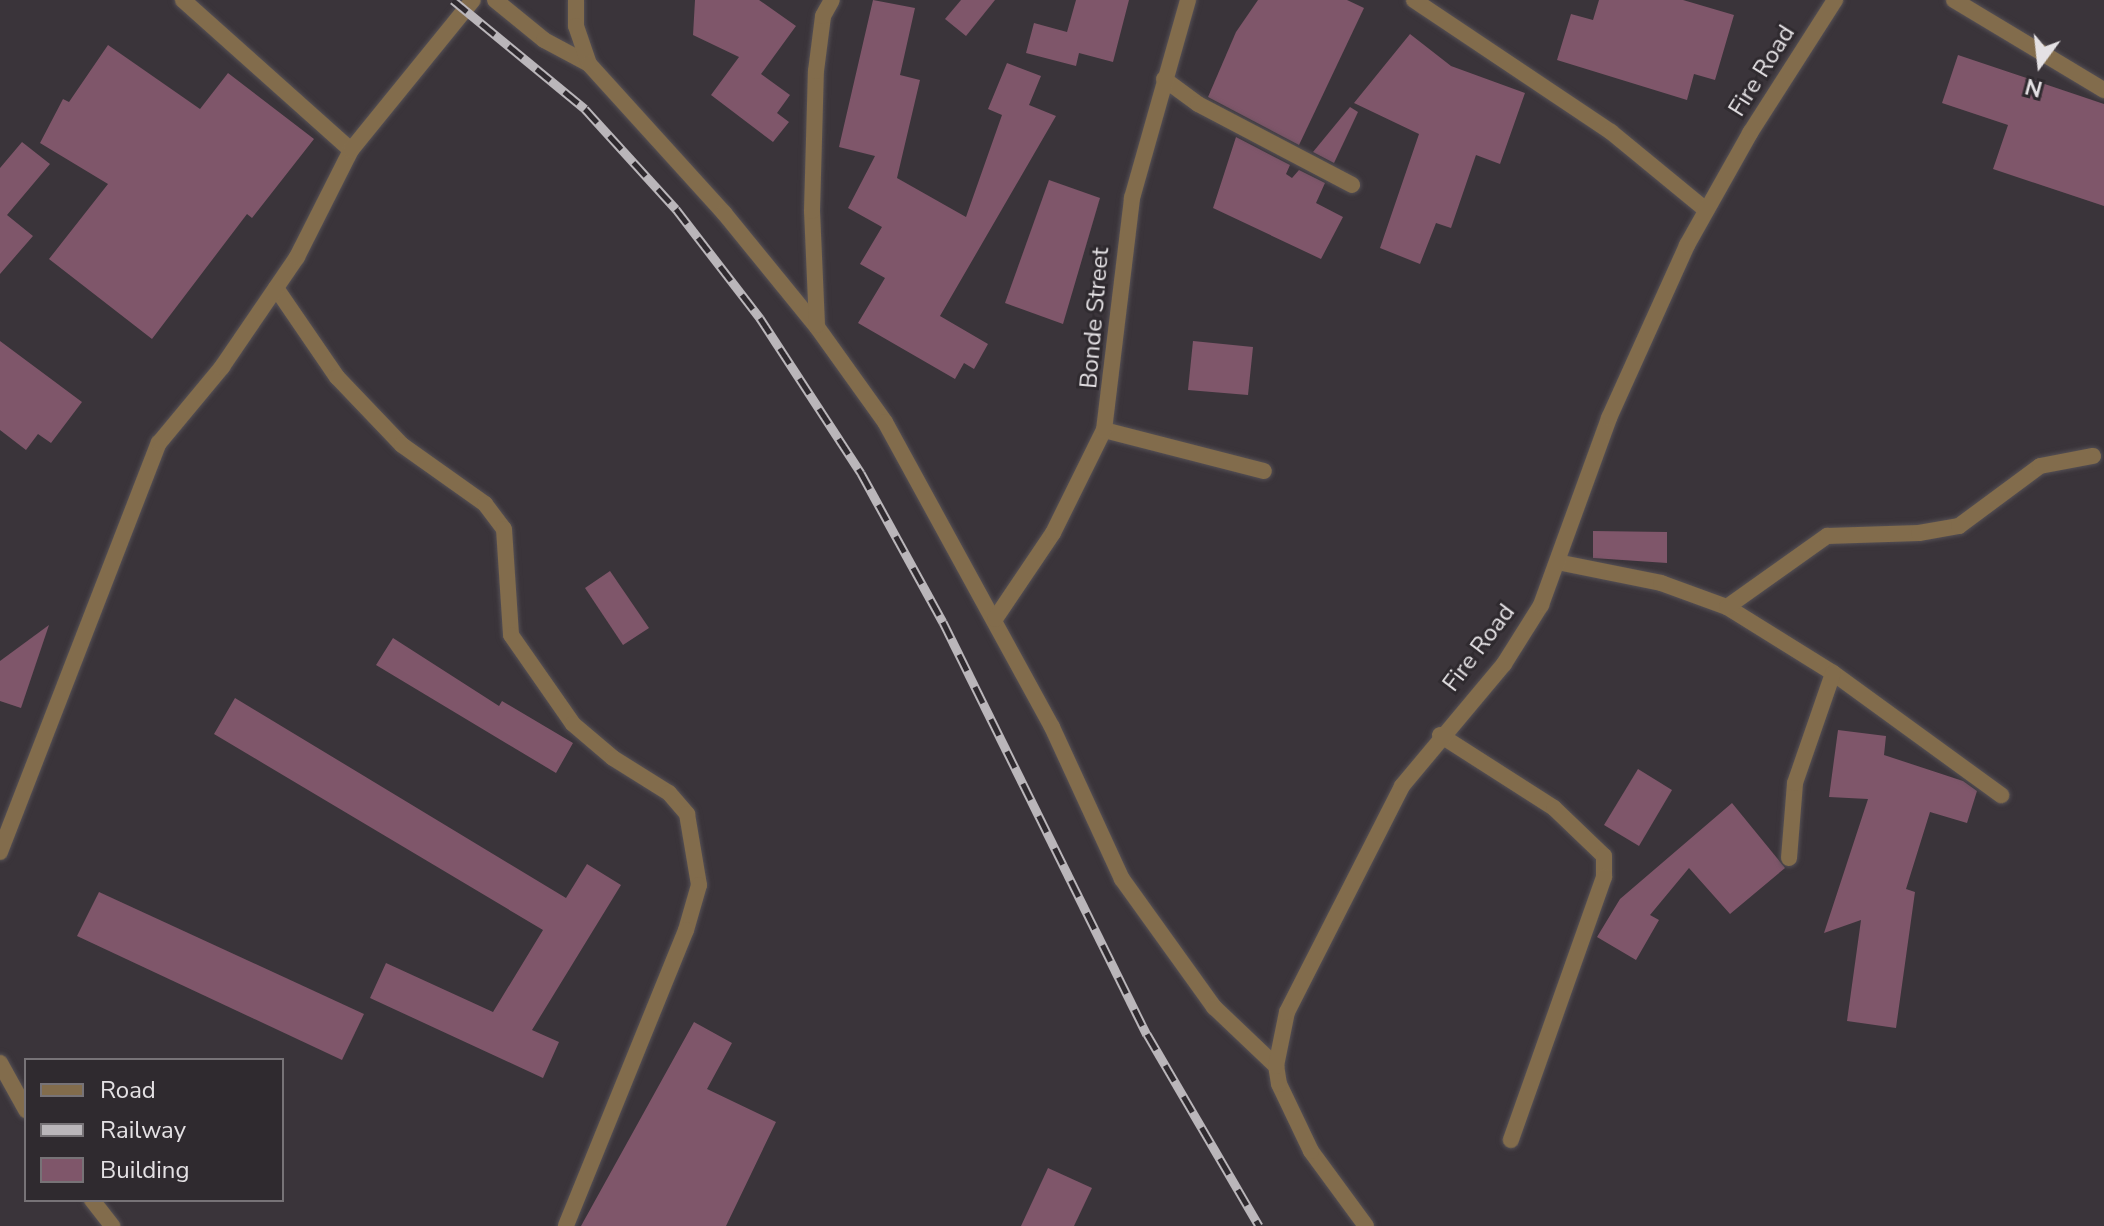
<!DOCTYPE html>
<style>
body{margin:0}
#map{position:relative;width:2104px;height:1226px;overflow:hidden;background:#3a343a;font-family:"Nunito Sans",sans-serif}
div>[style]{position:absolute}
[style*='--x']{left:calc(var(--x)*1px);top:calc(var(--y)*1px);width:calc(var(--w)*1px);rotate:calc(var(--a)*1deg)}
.building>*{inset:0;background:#7f566a}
.roads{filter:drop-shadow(0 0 2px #555055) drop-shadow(0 0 2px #555055)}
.street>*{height:16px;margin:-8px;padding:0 8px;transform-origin:8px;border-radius:8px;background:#826c4c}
.rail>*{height:9px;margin-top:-4.5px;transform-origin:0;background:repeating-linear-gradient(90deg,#2f2a2f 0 18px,#bab6ba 0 36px);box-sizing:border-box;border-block:2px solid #bab6ba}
span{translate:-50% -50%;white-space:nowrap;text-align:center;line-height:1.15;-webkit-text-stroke:6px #2f2a2f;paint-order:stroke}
.street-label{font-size:24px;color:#e4e1e4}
.legend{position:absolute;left:24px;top:1058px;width:260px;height:144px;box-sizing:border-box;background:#2f2a2f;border:2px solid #777377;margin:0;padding:10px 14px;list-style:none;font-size:24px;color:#e4e1e4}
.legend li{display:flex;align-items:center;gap:16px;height:40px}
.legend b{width:40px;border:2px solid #777377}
.north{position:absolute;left:2000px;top:24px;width:80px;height:80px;-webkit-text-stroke:6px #2f2a2f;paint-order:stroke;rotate:195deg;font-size:22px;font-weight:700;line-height:32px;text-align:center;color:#e4e1e4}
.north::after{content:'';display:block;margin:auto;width:28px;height:36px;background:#e4e1e4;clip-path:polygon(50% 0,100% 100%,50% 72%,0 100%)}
</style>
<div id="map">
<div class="building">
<i style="clip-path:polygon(695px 0,759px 0,796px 26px,761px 74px,790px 95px,777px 113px,789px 122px,773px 142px,711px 95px,739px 57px,693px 35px)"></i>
<i style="clip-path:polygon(873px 0,915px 8px,900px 75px,920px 80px,897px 178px,966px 217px,1002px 115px,988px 109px,1007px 63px,1041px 76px,1029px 105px,1056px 116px,940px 316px,988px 344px,974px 369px,964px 363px,955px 379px,858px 323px,885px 278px,860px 264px,882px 227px,848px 208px,875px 156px,839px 147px)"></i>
<i style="clip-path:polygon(961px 0,995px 0,966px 36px,945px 19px)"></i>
<i style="clip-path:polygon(1076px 0,1129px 0,1113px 62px,1079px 53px,1076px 66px,1026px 53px,1034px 23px,1067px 32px)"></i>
<i style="clip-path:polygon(1258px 0,1347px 0,1364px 8px,1299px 145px,1208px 97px,1236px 32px)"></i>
<i style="clip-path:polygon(1599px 0,1683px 0,1734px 15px,1715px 80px,1694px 74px,1687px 100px,1557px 60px,1571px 14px,1593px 20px)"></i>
<i style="clip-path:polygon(1410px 34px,1451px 66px,1525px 93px,1500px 164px,1476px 155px,1451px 228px,1436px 223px,1420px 264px,1380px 248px,1419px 134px,1354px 103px)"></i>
<i style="clip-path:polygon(108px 45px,200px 109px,228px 73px,314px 139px,252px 218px,247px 214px,152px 339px,49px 259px,108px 184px,40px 143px,63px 99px,69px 102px)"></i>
<i style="clip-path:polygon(1958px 55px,2104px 104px,2104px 206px,1993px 169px,2008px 125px,1942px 103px)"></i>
<i style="clip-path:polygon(1350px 107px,1358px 112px,1334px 163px,1313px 152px)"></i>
<i style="clip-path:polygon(1236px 137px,1290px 165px,1286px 174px,1292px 178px,1299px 170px,1325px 183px,1316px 203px,1343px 217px,1321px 259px,1213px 208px)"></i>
<i style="clip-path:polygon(22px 142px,50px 164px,7px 215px,33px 236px,0 274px,0 168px)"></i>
<i style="clip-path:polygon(1049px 180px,1100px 198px,1063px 324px,1005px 303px)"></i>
<i style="clip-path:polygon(0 341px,82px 402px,51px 443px,38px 434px,26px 450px,0 430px)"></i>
<i style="clip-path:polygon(1193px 341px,1253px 347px,1248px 395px,1188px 390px)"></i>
<i style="clip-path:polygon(1593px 531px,1667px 532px,1667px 563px,1593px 558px)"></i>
<i style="clip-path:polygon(610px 571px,649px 628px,623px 645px,585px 588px)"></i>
<i style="clip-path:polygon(49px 625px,21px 708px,0 701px,0 661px)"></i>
<i style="clip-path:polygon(393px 638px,499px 706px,502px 701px,573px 743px,556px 773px,376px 665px)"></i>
<i style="clip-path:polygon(235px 698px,566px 898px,587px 864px,621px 885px,532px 1030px,559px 1042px,543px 1078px,370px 998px,386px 963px,493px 1012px,543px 930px,214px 734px)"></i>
<i style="clip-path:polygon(1838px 730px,1886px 736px,1884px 755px,1963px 781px,1977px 791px,1967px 823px,1930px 812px,1906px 889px,1915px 892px,1896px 1028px,1847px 1021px,1861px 920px,1824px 933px,1868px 799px,1829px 797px)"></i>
<i style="clip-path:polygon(1638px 769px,1672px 790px,1639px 846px,1604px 825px)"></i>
<i style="clip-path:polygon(1732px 803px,1785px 868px,1730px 914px,1689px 868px,1650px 915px,1659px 920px,1636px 960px,1597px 937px,1620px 899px)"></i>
<i style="clip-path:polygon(99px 892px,364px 1014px,342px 1060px,77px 936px)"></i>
<i style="clip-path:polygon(694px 1022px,732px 1043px,707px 1089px,776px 1122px,726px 1226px,581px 1226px)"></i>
<i style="clip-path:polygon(1048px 1168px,1092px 1188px,1074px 1226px,1021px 1226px)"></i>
</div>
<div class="roads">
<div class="street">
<i style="--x:183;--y:0;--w:225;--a:41.8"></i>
<i style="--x:495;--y:0;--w:63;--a:39.2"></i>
<i style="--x:544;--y:40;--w:51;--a:28.1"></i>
<i style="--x:576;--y:0;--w:26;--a:90"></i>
<i style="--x:576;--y:26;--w:40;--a:71.1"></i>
<i style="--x:589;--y:64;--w:201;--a:47.8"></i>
<i style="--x:724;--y:213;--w:147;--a:50.8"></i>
<i style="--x:817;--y:327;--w:117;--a:54.4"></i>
<i style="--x:885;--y:422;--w:348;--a:61.3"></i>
<i style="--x:1052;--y:727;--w:167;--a:65.3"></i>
<i style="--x:1122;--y:879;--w:158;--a:54.3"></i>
<i style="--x:1214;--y:1007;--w:86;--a:43.6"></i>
<i style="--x:1414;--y:0;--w:237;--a:33.8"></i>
<i style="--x:1611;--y:132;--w:123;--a:39.4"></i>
<i style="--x:1954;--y:0;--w:175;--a:31"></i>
<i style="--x:1164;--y:79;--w:42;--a:36.3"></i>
<i style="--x:1198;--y:104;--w:174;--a:27.7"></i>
<i style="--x:276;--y:288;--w:108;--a:55.6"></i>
<i style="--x:337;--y:377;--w:94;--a:46.3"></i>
<i style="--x:402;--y:445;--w:102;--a:35.4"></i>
<i style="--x:485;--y:504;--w:31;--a:53"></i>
<i style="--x:504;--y:529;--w:106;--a:86.2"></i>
<i style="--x:511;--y:635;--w:108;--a:55.1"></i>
<i style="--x:573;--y:724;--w:52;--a:40.4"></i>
<i style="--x:613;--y:758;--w:66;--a:32"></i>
<i style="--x:669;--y:793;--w:28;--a:49"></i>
<i style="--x:687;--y:814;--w:72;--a:80.4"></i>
<i style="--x:699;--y:885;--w:47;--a:106.1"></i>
<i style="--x:686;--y:930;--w:319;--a:112.1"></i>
<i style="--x:817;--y:325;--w:114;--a:-92.5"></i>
<i style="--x:812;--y:211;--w:140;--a:-88.4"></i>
<i style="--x:816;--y:71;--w:55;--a:-82.7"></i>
<i style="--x:823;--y:16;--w:18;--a:-61"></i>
<i style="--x:1104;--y:430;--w:165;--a:14.4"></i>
<i style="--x:1557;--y:562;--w:106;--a:11.4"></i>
<i style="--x:1661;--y:583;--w:70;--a:20"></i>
<i style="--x:1727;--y:607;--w:125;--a:31.9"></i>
<i style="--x:1833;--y:673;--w:208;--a:36"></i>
<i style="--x:1727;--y:607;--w:123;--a:-35.4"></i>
<i style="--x:1827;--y:536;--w:92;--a:-1.9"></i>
<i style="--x:1919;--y:533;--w:41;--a:-9.9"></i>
<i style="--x:1959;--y:526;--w:101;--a:-36.5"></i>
<i style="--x:2040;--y:466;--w:54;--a:-10.7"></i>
<i style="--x:995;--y:619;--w:104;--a:-56"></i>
<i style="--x:1053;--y:533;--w:115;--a:-63.7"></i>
<i style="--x:1104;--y:430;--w:234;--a:-83.1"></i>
<i style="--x:1132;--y:198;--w:206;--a:-74.2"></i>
<i style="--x:1440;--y:735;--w:135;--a:32.6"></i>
<i style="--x:1554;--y:808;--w:69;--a:43.8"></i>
<i style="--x:1604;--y:856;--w:21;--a:90"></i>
<i style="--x:1604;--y:877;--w:279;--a:109.5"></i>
<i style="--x:0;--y:852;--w:439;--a:-68.8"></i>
<i style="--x:159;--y:443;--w:99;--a:-50.3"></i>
<i style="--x:222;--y:367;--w:133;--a:-55.7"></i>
<i style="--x:297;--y:257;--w:120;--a:-63.2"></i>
<i style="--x:351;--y:150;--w:193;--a:-50.9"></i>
<i style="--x:1789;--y:858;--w:75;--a:-85.4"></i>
<i style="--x:1795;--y:783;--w:116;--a:-70.9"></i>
<i style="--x:0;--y:1063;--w:54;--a:61"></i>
<i style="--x:92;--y:1200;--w:33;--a:52"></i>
<i style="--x:1366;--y:1226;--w:93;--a:-126.3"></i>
<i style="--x:1311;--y:1151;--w:74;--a:-115.5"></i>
<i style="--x:1279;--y:1084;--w:18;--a:-99"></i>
<i style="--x:1276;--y:1066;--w:55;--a:-78.5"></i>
<i style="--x:1287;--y:1012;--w:254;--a:-63"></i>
<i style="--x:1402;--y:786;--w:159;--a:-50.1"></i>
<i style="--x:1504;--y:664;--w:70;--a:-57.9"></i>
<i style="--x:1541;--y:605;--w:199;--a:-70"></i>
<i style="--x:1609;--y:418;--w:190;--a:-65.7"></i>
<i style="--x:1687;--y:245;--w:129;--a:-60.6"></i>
<i style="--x:1750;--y:133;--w:158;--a:-57.4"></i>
</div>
</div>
<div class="rail">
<i style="--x:453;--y:0;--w:171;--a:39.5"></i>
<i style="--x:585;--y:109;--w:135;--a:47.7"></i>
<i style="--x:676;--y:209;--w:138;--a:52.4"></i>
<i style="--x:760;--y:318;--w:185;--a:56.9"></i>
<i style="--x:861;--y:473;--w:170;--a:61.2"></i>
<i style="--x:943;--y:622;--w:460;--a:63.7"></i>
<i style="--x:1147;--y:1034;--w:222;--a:59.7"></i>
</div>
<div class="street-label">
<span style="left:1762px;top:71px;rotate:-58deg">Fire Road</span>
<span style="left:1095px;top:318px;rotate:-85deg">Bonde Street</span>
<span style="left:1479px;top:648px;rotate:-53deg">Fire Road</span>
</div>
<ul class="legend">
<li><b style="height:10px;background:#826c4c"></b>Road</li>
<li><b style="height:10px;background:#bab6ba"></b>Railway</li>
<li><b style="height:22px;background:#7f566a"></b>Building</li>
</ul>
<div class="north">N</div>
</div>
